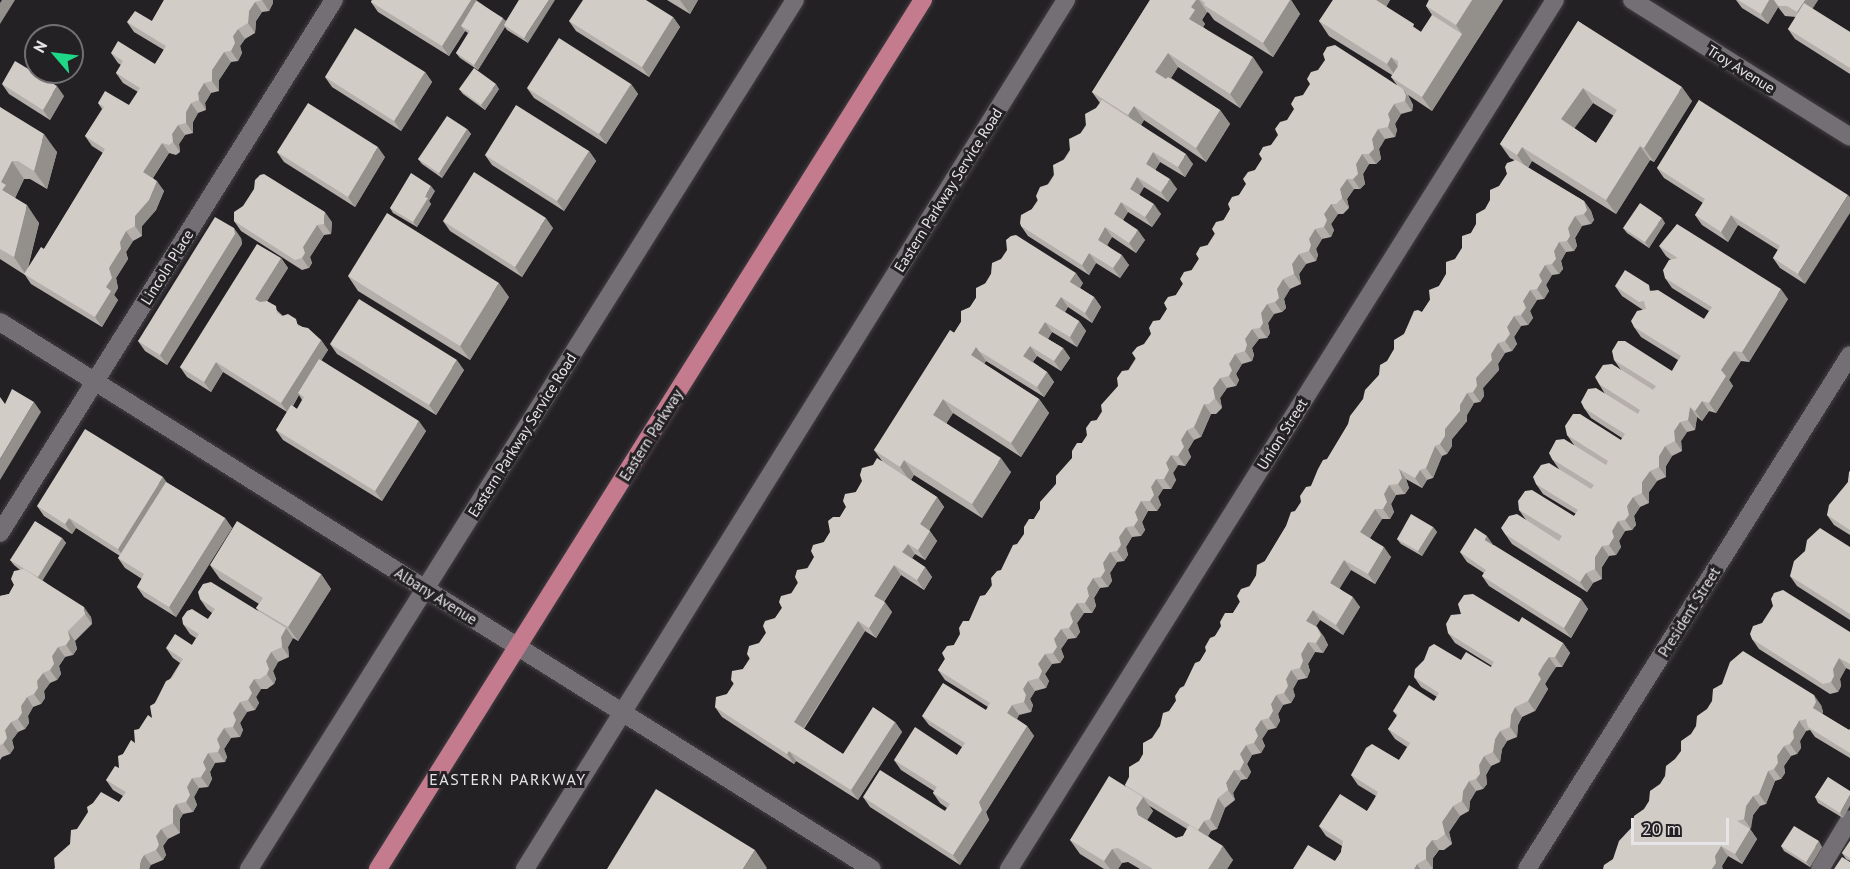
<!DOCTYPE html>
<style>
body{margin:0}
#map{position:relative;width:1850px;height:869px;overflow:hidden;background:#242125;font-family:"PT Sans",sans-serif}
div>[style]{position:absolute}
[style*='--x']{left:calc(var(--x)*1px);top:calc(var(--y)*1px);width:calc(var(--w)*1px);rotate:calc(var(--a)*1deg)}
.roads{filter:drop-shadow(0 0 2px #423e42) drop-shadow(0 0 2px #423e42)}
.lane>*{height:18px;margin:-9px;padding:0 9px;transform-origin:9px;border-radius:9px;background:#736f74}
.street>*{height:18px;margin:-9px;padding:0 9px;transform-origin:9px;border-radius:9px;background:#736f74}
.primary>*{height:18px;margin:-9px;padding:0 9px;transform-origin:9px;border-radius:9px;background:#c57b8e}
.wall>*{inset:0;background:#b5afab}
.shaded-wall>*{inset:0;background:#938f8b}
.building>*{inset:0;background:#d2ccc7}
span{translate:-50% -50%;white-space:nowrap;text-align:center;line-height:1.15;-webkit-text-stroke:6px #242125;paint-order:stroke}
.street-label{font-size:15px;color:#e7e4e7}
.neighbourhood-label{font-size:16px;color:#e7e4e7;letter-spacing:1.5px}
.north{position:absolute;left:24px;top:24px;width:60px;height:60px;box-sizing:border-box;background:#242125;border:2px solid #726f73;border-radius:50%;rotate:298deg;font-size:16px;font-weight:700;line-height:24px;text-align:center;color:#e7e4e7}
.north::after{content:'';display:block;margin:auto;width:21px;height:27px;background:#1fd887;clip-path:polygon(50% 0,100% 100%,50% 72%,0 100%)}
.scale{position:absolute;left:1631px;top:818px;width:98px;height:27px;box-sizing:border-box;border:3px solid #e7e4e7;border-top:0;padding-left:8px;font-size:18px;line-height:21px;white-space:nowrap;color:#e7e4e7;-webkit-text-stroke:4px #242125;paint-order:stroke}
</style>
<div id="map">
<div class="roads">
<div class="lane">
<i style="--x:1820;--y:869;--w:58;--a:-59"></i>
</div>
<div class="street">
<i style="--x:1632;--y:0;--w:257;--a:32.1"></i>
<i style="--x:0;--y:322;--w:1029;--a:32.1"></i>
<i style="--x:0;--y:533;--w:629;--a:-57.93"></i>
<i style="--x:249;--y:869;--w:1026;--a:-57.86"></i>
<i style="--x:525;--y:869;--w:1024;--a:-58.1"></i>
<i style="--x:1009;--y:869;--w:1026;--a:-57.86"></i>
<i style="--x:1527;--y:869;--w:607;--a:-57.85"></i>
</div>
<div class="primary">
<i style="--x:378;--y:869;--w:1026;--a:-57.91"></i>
</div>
</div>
<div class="wall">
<i style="clip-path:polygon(164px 0,273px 0,273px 3px,269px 11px,262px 12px,256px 21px,255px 33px,245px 39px,240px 46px,242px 53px,238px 61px,231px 62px,219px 80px,219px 91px,211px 93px,205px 103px,206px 110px,198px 113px,193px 122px,193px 133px,185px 135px,179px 144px,180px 152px,176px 155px,169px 153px,153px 178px,164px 191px,156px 210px,142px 226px,142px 236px,133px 241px,126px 252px,128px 259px,116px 278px,118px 288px,114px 295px,118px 300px,102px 327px,31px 284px,25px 275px,0 259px,0 107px,57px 152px,47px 189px,30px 179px,24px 179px,15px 198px,39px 223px,28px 268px,44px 249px,103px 153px,92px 146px,85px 136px,102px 109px,98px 103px,129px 105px,138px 92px,123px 83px,116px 73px,121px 65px,118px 63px,111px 53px,155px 64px,164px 50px,134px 32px,127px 22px,152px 21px)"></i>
<i style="clip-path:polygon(372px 0,476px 0,506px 21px,519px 0,528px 43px,507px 30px,505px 27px,478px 70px,460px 58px,456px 53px,468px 33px,465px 31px,449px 56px,378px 12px,371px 2px)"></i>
<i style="clip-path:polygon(667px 0,698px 0,690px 14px)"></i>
<i style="clip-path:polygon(1150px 0,1291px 0,1300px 14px,1273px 57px,1214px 20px,1209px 13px,1207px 12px,1202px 20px,1205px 24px,1203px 27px,1263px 72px,1240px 108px,1178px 67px,1171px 78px,1220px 110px,1230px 124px,1206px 162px,1144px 120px,1141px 125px,1193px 164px,1185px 177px,1160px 162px,1155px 170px,1177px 189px,1168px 202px,1144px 187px,1139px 195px,1161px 214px,1152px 227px,1128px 212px,1123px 220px,1145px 240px,1136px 253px,1112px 237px,1107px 245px,1129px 265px,1120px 278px,1096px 263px,1089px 275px,1028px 236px,1021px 226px,1100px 103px,1092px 92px)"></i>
<i style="clip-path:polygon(1333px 0,1390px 0,1386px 7px,1421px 32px,1432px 15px,1426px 6px,1429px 0,1503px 0,1432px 111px,1408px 95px,1413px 105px,1412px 111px,1401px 114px,1395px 124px,1397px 130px,1395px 137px,1385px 139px,1379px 149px,1381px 159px,1376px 164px,1369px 164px,1363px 174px,1365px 184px,1360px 189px,1354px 189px,1347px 199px,1349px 208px,1343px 214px,1338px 214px,1331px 224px,1334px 230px,1331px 237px,1322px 239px,1316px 249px,1318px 255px,1316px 261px,1306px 264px,1299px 274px,1301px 284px,1290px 289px,1284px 299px,1286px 308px,1282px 312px,1274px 314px,1268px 323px,1270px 333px,1267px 338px,1259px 339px,1252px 348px,1254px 355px,1252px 361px,1242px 364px,1236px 374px,1239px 380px,1236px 386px,1227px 388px,1220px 398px,1222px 408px,1216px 414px,1211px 414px,1201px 437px,1194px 440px,1188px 450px,1191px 457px,1185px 466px,1178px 465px,1173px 473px,1176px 480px,1171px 489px,1163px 489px,1158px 497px,1161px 505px,1157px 511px,1148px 511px,1142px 522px,1145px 530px,1141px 536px,1132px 537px,1126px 547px,1128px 555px,1124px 561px,1117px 562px,1110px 573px,1112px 581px,1108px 587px,1100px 588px,1094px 598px,1096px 606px,1092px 613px,1084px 613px,1077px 623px,1080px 632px,1076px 638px,1068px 639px,1061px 649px,1064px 657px,1060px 663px,1052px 664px,1045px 674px,1049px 681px,1046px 688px,1035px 691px,1030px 699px,1033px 705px,1031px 712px,1019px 715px,1017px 719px,1027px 726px,1034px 736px,986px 812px,989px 820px,960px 865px,870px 807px,863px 797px,945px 811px,947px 808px,940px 803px,933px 793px,934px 791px,901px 770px,894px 760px,957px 755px,962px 747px,929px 725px,922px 716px,986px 710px,988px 707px,945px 680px,938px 670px,1271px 145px,1397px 85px,1391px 77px,1392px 75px,1329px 36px,1319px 21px)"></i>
<i style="clip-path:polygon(1736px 0,1818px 0,1812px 9px,1850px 32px,1850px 74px,1795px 39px,1788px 29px,1796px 17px,1785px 16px,1778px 7px,1768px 24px,1742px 8px)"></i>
<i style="clip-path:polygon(673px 17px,680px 27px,649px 77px,576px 31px,569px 21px)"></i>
<i style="clip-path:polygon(evenodd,1578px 21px,1692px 101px,1654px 162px,1650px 160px,1616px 214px,1532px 161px,1528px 168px,1584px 201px,1591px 211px,1594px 220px,1591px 224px,1582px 226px,1575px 238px,1577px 246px,1574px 251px,1566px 252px,1561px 261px,1563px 269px,1559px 274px,1552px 275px,1546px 285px,1549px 291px,1544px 299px,1537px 300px,1530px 311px,1533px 318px,1528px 325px,1521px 326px,1514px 337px,1517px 344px,1512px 351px,1505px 353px,1498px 364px,1499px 370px,1483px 388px,1484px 396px,1480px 402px,1474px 403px,1467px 415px,1467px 421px,1452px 439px,1452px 446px,1447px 454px,1442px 456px,1433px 478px,1427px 480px,1422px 488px,1406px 479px,1409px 488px,1405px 494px,1396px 495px,1391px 504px,1394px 512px,1390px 519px,1382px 519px,1370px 538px,1391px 557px,1375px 584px,1351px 570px,1339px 588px,1360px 607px,1343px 635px,1320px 620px,1316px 626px,1324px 637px,1328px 645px,1323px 653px,1315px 652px,1308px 664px,1310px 671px,1307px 678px,1298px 680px,1293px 689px,1295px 696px,1291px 703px,1283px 705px,1278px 714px,1280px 721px,1276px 728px,1268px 730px,1262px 739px,1265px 746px,1261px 753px,1252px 755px,1247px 764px,1251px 772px,1247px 779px,1241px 780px,1233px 793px,1235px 800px,1225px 808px,1217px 829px,1211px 831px,1208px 836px,1233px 860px,1227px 869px,1140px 869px,1128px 862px,1122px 863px,1118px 869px,1104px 869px,1080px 854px,1070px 840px,1126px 787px,1125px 785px,1200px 661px,1215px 636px,1233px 613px,1404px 334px,1422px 312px,1439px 286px,1507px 174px,1514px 160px,1510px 158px,1500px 144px,1578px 21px,1593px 103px,1614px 116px,1596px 143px,1574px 128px,1593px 103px,1578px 21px,1148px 805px,1187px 829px,1183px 836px,1176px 838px,1147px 820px,1153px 811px,1148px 805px)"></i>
<i style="clip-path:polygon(425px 72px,432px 82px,401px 131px,332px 87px,325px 77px)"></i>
<i style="clip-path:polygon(2px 84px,64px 96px,50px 120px,9px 94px)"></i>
<i style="clip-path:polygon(631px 84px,638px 94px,606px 144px,534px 98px,527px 88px)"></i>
<i style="clip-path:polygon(459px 89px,499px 89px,485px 110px,463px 94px)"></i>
<i style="clip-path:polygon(1699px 100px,1805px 284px,1780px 268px,1773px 258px,1778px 250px,1738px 225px,1728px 242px,1702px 225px,1695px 215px,1703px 203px,1664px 178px,1657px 168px)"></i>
<i style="clip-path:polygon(467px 129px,471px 134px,442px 178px,422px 164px,418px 159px)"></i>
<i style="clip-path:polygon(589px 151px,596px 161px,564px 211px,492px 165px,485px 155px)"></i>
<i style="clip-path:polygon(277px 152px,385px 157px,355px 207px,284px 162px)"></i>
<i style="clip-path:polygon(435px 191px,429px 201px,431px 204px,417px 227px,393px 213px,390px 208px)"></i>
<i style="clip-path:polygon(234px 221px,332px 222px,331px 234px,324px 235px,310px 257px,312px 263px,309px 268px,302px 270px,241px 231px)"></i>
<i style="clip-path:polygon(443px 221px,553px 228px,522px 277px,450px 231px)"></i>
<i style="clip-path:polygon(1665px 223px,1649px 248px,1627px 233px,1623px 228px)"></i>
<i style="clip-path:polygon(241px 238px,242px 244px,167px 365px,145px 351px,138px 341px)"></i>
<i style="clip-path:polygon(1659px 246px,1788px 299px,1749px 362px,1741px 361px,1734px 370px,1729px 380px,1733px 386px,1716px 413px,1709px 411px,1702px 421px,1697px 417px,1695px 430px,1687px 432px,1681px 441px,1682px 451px,1672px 456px,1666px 466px,1666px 477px,1657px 481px,1649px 492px,1649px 503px,1640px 507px,1634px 516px,1636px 525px,1632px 530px,1625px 531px,1619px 541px,1621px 547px,1616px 555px,1609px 556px,1602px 567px,1602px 579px,1593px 583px,1587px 592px,1512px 544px,1505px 534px,1526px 520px,1519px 510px,1574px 516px,1576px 514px,1543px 494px,1536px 484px,1559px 469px,1552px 459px,1574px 445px,1567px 435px,1621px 440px,1622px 438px,1591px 418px,1584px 408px,1605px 394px,1599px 384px,1621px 370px,1614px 360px,1672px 371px,1678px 360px,1641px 337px,1634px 327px,1643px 310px,1622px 296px,1615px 286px,1653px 291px,1704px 319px,1709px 311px,1672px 288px,1665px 278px,1671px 260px,1666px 256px)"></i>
<i style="clip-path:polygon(evenodd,281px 258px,288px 268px,267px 301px,283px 316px,301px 326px,321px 340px,328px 350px,321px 360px,426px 431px,382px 501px,283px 440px,276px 430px,287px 412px,223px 372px,211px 392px,187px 377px,180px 367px,281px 258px,299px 395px,302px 400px,297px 409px,293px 406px,299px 395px)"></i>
<i style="clip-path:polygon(991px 274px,1083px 283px,1080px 288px,1094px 297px,1101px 307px,1092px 323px,1068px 307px,1065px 312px,1079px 321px,1086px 331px,1077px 347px,1052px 332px,1048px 339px,1063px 348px,1070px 358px,1061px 371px,1037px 356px,1033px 362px,1047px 372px,1054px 382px,1044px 397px,986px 361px,984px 364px,1039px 399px,1049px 413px,1021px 457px,953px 413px,946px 423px,1011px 472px,982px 518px,914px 475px,911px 480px,937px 497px,944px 507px,929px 530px,937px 541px,925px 560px,915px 554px,912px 558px,925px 567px,932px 577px,924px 590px,901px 575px,884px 602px,892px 612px,876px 638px,865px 631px,804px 729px,843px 754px,895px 722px,902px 732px,858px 800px,796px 761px,794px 764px,722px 717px,715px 707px,727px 694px,873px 465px,882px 461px,874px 450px,954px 333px)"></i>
<i style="clip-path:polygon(348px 276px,509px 297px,470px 360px,358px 291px)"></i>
<i style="clip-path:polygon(330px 344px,464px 370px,436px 415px,337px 354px)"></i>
<i style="clip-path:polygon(1850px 471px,1850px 535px,1834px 525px,1827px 515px,1848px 482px)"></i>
<i style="clip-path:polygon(166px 482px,225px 518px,232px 528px,176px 617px,144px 597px,137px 587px,142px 579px,125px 568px,118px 558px,120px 556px,76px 528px,72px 534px,44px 516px,37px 506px)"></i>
<i style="clip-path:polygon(1433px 527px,1437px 532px,1422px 556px,1401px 544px,1397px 539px)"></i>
<i style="clip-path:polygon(62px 538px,66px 543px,42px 580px,91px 617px,92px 624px,75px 641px,77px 649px,73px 655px,65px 657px,59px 666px,61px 674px,57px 680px,50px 683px,44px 691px,45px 698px,41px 704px,33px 707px,28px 716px,29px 723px,25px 729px,18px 732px,12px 740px,14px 748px,10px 754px,2px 757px,0 760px,0 596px,9px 594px,14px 585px,20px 570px,14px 565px,10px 560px)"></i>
<i style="clip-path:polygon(1494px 545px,1581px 599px,1588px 609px,1571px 638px,1489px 586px,1482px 576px,1484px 573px,1467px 562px,1460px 552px)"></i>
<i style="clip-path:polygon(1850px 547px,1850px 620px,1797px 586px,1790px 576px)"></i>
<i style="clip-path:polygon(210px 565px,321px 574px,331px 589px,298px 641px,293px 638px,288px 647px,289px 657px,278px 662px,273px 671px,276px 679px,274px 684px,267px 689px,261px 689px,256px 697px,259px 703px,255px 710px,247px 712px,240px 723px,243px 730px,240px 737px,231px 738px,224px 749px,227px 757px,225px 762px,215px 763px,210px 772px,212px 779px,208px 787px,199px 788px,194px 797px,197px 805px,193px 812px,183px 814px,180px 819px,180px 833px,168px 839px,163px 846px,166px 855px,163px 860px,151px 865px,70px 844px,77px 829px,119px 802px,123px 796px,113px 790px,106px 780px,119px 768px,123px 754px,135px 743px,139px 729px,152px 718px,155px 703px,180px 663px,173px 658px,166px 648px,192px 645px,196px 638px,190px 634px,183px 624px,208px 619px,212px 613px,207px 609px,200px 599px,259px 612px,256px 608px,259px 604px,220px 579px)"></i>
<i style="clip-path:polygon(1519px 622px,1563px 643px,1570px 653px,1562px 667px,1556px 667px,1550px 675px,1545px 684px,1548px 689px,1535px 711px,1522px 717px,1518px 725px,1517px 737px,1507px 741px,1502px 749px,1500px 762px,1491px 766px,1486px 775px,1487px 784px,1483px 789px,1476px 791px,1470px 801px,1469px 811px,1460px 816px,1449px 832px,1452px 844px,1444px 850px,1439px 850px,1433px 858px,1433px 869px,1293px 869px,1335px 861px,1341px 852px,1342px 846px,1326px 836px,1319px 826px,1367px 811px,1376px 796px,1358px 785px,1351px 775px,1399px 760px,1407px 747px,1395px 739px,1388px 729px,1397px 716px,1393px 711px,1434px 701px,1437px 697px,1421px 687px,1414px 677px,1461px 660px,1491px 667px,1492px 666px,1455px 643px,1448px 633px)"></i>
<i style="clip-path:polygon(1850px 632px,1850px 670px,1846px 668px,1840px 679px,1841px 686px,1838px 692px,1830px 694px,1759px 649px,1752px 639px)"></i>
<i style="clip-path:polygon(1821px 705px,1823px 712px,1822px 714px,1849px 730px,1850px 729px,1850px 758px,1815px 737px,1810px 730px,1806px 731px,1800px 741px,1801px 748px,1797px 754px,1791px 756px,1784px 766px,1785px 773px,1781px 779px,1775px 781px,1766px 804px,1760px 806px,1753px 815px,1750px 829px,1757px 839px,1742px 864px,1728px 856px,1722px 866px,1613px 859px)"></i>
<i style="clip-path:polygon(1828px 777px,1843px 818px,1818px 803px,1815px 797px)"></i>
<i style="clip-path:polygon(1850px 841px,1850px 861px,1846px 859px,1842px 853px)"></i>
<i style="clip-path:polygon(1781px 846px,1822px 847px,1810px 867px,1784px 851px)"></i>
</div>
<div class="shaded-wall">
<i style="clip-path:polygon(2px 0,15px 0,0 24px,0 3px)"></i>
<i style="clip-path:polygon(262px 0,273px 0,273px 3px,269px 11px)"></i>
<i style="clip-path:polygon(471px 0,476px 0,480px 6px,461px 26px,465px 31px,449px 56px,442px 46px)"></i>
<i style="clip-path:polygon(549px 0,555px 0,528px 43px,524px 38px)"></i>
<i style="clip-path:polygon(680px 0,698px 0,690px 14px)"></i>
<i style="clip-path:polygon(1196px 0,1199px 0,1207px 12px,1202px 20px,1205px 24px,1199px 33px,1189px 19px,1191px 7px)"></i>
<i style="clip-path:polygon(1290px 0,1291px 0,1300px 14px,1273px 57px,1263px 43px)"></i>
<i style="clip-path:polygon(1376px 0,1390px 0,1385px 9px)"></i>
<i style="clip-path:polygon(1472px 0,1503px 0,1432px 111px,1422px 97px,1462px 34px,1456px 25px)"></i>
<i style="clip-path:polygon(1769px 0,1774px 0,1779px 6px,1768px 24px,1761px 14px)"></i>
<i style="clip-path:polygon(1805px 0,1818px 0,1804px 22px,1797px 12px)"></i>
<i style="clip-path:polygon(255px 2px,262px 12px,256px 21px,255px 33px,248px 23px,249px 11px)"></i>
<i style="clip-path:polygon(673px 17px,680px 27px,649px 77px,642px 67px)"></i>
<i style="clip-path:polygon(503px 18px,507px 23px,504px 25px,505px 27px,478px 70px,474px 65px)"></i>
<i style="clip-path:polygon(238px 29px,245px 39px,240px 46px,242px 53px,238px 61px,231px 51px,233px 36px)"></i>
<i style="clip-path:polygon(224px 52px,231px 62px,219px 80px,219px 91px,212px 81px,212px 70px)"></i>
<i style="clip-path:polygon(1168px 53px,1178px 67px,1165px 87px,1155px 72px)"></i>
<i style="clip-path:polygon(1253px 57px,1263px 72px,1240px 108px,1230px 94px)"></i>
<i style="clip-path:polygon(1391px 57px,1401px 71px,1397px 78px,1387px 64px)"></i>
<i style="clip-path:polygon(425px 72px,432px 82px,401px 131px,394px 121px)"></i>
<i style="clip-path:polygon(204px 83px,211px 93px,205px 103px,206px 110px,199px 100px,198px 93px)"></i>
<i style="clip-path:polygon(496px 84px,499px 89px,485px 110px,481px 105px)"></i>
<i style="clip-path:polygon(631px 84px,638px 94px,606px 144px,599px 134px)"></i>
<i style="clip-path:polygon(57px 86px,64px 96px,50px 120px,43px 110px)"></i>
<i style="clip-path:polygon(1682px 87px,1692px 101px,1654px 162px,1644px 148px)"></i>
<i style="clip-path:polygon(1583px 88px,1593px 103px,1571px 133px,1561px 119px)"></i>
<i style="clip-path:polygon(1403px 89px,1410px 99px,1413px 105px,1412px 111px,1405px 101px)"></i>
<i style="clip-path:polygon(191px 103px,198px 113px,193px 122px,193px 133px,186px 123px,186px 112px)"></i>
<i style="clip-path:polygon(1394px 104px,1401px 114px,1395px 124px,1397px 130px,1395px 137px,1388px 127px,1388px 114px)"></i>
<i style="clip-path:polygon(1134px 106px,1144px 120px,1138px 129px,1128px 115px)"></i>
<i style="clip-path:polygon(1220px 110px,1230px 124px,1206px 162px,1196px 148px)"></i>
<i style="clip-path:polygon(178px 125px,185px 135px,179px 144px,180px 152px,173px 142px,172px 134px)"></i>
<i style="clip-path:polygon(467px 129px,471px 134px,442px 178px,439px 173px)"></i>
<i style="clip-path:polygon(1378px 129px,1385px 139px,1379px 149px,1381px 159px,1376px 164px,1369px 154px,1372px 139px)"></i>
<i style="clip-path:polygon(44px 134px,57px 152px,47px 189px,34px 171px)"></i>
<i style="clip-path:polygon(162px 143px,169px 153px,150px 182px,143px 172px)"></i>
<i style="clip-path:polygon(1640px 146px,1650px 160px,1616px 214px,1606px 200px)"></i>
<i style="clip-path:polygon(378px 147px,385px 157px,355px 207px,348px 197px)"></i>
<i style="clip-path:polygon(1522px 147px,1532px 161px,1527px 169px,1517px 155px)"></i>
<i style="clip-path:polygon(589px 151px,596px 161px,564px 211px,557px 201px)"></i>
<i style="clip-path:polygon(1153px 152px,1160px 162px,1153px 174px,1146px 164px)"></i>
<i style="clip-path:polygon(1186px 154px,1193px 164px,1185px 177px,1178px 167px)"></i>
<i style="clip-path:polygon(1362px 154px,1369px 164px,1363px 174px,1365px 184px,1360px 189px,1353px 179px,1356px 164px)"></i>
<i style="clip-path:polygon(12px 161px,24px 179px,15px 198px,2px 190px,1px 182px)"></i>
<i style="clip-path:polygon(1137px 177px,1144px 187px,1137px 199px,1130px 189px)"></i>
<i style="clip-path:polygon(1170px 179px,1177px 189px,1168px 202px,1161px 192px)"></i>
<i style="clip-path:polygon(1347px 179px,1354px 189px,1347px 199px,1349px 208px,1342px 198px,1340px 189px)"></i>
<i style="clip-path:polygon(157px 181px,164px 191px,156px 210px,142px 226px,142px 236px,135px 226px,135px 216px)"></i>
<i style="clip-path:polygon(431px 186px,435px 191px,429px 201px,431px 204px,417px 227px,413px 222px,425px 197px)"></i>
<i style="clip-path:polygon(1848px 195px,1850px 197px,1850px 213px,1805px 284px,1798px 274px)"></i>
<i style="clip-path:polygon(1584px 201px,1591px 211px,1594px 220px,1591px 224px,1584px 214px)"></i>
<i style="clip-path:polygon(1121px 202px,1128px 212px,1120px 224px,1114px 214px)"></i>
<i style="clip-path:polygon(1154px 204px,1161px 214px,1152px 227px,1145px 217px)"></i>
<i style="clip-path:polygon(1331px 204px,1338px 214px,1331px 224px,1334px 230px,1331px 237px,1324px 227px,1324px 214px)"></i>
<i style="clip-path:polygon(27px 205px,39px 223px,26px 275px,14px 257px)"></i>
<i style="clip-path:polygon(325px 212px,332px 222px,331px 234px,324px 224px)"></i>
<i style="clip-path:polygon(1731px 215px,1738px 225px,1728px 242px,1721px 232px)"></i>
<i style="clip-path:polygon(1575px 216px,1582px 226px,1575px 238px,1577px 246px,1574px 251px,1567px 241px,1568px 228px)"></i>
<i style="clip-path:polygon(546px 218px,553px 228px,522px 277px,515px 267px)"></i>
<i style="clip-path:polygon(1662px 218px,1665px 223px,1649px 248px,1645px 242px)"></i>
<i style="clip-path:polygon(317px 225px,324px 235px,310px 257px,312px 263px,309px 268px,302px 258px,303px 247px)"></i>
<i style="clip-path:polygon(1105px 227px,1112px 237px,1105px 249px,1098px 240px)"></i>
<i style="clip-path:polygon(234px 228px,241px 238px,242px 244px,167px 365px,160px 355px)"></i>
<i style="clip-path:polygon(1315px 229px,1322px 239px,1316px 249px,1318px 255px,1316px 261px,1309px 251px,1309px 239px)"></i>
<i style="clip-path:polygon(1138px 230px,1145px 240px,1136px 253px,1129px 243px)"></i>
<i style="clip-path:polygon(126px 231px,133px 241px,126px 252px,128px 259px,116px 278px,118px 288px,114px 295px,118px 300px,102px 327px,95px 317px,109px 268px,120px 242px)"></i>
<i style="clip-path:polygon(1559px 242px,1566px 252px,1561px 261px,1563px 269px,1559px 274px,1552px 264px,1554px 251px)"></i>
<i style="clip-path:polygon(1089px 253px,1096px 263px,1089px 275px,1082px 265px)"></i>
<i style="clip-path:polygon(1299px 254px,1306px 264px,1299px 274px,1301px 284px,1294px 274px,1292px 264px)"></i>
<i style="clip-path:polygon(1122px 255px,1129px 265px,1120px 278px,1113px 268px)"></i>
<i style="clip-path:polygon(281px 258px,288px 268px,262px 309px,255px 299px)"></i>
<i style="clip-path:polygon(1545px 265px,1552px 275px,1546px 285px,1549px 291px,1544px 299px,1537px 289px,1539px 275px)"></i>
<i style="clip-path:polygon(1076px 273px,1083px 283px,1077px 292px,1070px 282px)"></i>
<i style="clip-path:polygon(1283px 279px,1290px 289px,1284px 299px,1286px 308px,1282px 312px,1275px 302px,1277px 289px)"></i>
<i style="clip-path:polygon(499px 283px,509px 297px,470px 360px,460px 346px)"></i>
<i style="clip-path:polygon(1781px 289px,1788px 299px,1749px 362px,1742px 352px)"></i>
<i style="clip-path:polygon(1530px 290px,1537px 300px,1530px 311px,1533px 318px,1528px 325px,1521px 315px,1523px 301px)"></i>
<i style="clip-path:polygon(1061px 297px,1068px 307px,1062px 316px,1055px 306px)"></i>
<i style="clip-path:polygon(1094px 297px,1101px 307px,1092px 323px,1085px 313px)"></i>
<i style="clip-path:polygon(1267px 304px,1274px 314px,1268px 323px,1270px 333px,1267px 338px,1260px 328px,1261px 313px)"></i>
<i style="clip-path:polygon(1514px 316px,1521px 326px,1514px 337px,1517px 344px,1512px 351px,1505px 341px,1507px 327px)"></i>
<i style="clip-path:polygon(1079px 321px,1086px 331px,1077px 347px,1070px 337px)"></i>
<i style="clip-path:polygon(1045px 322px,1052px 332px,1045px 343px,1038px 333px)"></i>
<i style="clip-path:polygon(1252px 329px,1259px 339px,1252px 348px,1254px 355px,1252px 361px,1245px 351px,1245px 339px)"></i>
<i style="clip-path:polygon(321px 340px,328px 350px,300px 395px,298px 393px,299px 395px,288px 413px,281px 403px)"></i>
<i style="clip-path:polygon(1498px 343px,1505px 353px,1498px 364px,1499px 370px,1483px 388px,1484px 396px,1480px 402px,1473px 392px,1476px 378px)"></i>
<i style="clip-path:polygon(1030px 346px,1037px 356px,1030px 366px,1023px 356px)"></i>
<i style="clip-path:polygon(976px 347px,986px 361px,981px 369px,971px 355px)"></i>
<i style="clip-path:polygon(1063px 348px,1070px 358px,1061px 371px,1054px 361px)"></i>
<i style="clip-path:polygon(1734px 351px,1741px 361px,1729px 380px,1733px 386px,1716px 413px,1709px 403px,1721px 370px)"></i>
<i style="clip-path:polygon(1235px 354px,1242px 364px,1236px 374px,1239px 380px,1236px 386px,1229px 376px,1229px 364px)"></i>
<i style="clip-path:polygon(457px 360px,464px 370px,436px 415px,429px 405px)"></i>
<i style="clip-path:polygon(216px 362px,223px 372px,211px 392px,204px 382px)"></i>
<i style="clip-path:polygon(1047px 372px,1054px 382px,1044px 397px,1037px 387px)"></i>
<i style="clip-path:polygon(1220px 378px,1227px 388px,1220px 398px,1222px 408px,1215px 398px,1213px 388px)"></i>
<i style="clip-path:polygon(1467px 393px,1474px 403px,1467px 415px,1467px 421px,1452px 439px,1452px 446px,1447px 454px,1440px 444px,1445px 429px)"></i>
<i style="clip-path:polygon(943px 399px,953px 413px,943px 429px,933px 415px)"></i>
<i style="clip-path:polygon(1039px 399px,1049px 413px,1021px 457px,1011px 443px)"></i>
<i style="clip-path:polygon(1702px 401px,1709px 411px,1702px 421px,1695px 411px)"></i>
<i style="clip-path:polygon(34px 402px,41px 412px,0 480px,0 459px)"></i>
<i style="clip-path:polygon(1204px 404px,1211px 414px,1201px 437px,1194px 427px)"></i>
<i style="clip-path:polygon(1690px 407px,1697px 417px,1695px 430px,1688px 420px)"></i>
<i style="clip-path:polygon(419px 421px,426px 431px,382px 501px,375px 491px)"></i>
<i style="clip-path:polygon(1680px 422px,1687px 432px,1681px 441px,1682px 451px,1675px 441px,1674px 431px)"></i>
<i style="clip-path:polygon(1187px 430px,1194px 440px,1188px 450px,1191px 457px,1185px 466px,1178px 456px,1181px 440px)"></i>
<i style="clip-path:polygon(1435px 446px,1442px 456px,1433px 478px,1426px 468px)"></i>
<i style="clip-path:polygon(1665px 446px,1672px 456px,1666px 466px,1666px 477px,1659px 467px,1659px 456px)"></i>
<i style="clip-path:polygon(1171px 455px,1178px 465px,1173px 473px,1176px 480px,1171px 489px,1164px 479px,1166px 463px)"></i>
<i style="clip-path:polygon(1001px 458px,1011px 472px,982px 518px,972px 504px)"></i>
<i style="clip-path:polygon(904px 460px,914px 475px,910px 481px,900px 467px)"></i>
<i style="clip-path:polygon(1399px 469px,1406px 479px,1409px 488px,1405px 494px,1398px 484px)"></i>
<i style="clip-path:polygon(1420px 470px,1427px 480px,1422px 488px,1415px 478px)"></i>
<i style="clip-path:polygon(1650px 471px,1657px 481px,1649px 492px,1649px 503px,1642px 493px,1642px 482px)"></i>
<i style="clip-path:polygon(163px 477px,170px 487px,125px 559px,118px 549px)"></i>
<i style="clip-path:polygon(1156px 479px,1163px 489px,1158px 497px,1161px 505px,1157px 511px,1150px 501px,1151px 487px)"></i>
<i style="clip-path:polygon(1389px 485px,1396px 495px,1391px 504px,1394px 512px,1390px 519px,1383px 509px,1384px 494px)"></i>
<i style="clip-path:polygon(937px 497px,944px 507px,927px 534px,920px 524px)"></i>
<i style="clip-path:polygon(1633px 497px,1640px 507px,1634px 516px,1636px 525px,1632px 530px,1625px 520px,1627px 506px)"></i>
<i style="clip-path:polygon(1141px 501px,1148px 511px,1142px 522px,1145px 530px,1141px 536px,1134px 526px,1135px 512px)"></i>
<i style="clip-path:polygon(1375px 509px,1382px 519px,1367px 542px,1360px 532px)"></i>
<i style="clip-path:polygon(69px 518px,76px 528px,72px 534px,65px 524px)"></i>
<i style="clip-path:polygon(225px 518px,232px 528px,176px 617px,169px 607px)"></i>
<i style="clip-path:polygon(1618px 521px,1625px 531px,1619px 541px,1621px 547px,1616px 555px,1609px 545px,1612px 531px)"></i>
<i style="clip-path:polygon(1126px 527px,1132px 537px,1126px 547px,1128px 555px,1124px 561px,1117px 551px,1119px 537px)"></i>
<i style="clip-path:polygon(1433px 527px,1437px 532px,1422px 556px,1418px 551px)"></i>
<i style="clip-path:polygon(930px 531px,937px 541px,925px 560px,918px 550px)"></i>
<i style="clip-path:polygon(1487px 536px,1494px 546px,1485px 540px)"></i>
<i style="clip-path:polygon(62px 538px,66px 543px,41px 583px,37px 578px)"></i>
<i style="clip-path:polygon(908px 544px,915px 554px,909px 562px,902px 552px)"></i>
<i style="clip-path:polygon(1602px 546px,1609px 556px,1602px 567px,1602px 579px,1595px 569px,1595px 557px)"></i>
<i style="clip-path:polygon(1384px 547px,1391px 557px,1375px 584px,1368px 574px)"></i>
<i style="clip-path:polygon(1110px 552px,1117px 562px,1110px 573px,1112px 581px,1108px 587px,1101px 577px,1103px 563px)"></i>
<i style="clip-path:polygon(1344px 560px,1351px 570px,1337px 593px,1330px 583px)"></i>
<i style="clip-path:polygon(894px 565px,901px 575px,881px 606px,874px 596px)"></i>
<i style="clip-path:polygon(925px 567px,932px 577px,924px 590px,917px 580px)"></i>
<i style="clip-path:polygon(1586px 573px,1593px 583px,1587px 592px,1580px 582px)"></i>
<i style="clip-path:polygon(321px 574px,331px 589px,298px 641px,288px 627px)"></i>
<i style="clip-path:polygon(1093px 578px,1100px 588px,1094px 598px,1096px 606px,1092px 613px,1085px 603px,1087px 588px)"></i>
<i style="clip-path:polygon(1353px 597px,1360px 607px,1343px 635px,1336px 625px)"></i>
<i style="clip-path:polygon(1581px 599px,1588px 609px,1571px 638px,1564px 628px)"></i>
<i style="clip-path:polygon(885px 602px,892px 612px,876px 638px,869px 628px)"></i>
<i style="clip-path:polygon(1077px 603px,1084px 613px,1077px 623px,1080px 632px,1076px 638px,1069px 628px,1070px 613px)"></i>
<i style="clip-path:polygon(84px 607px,91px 617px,92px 624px,85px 614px)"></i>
<i style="clip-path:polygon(1313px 610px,1320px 620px,1313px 631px,1306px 621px)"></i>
<i style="clip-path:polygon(858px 621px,865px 631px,801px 732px,794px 722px)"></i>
<i style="clip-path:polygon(1317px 627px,1324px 637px,1328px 645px,1323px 653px,1316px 643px)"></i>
<i style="clip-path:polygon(286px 628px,293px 638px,288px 647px,289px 657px,282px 647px,281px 637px)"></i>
<i style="clip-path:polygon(1061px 629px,1068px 639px,1061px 649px,1064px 657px,1060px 663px,1053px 653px,1054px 639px)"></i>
<i style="clip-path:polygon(68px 631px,75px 641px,77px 649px,73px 655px,66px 645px)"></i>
<i style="clip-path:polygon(1308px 642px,1315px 652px,1308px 664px,1310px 671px,1307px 678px,1300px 668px,1301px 654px)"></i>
<i style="clip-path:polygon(1563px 643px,1570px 653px,1562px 667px,1555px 657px)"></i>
<i style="clip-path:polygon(58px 647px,65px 657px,59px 666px,61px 674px,57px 680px,50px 670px,52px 656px)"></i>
<i style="clip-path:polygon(271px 652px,278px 662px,273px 671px,276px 679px,274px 684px,267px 674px,266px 661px)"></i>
<i style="clip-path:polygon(1045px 654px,1052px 664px,1045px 674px,1049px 681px,1046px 688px,1039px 678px,1038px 664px)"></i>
<i style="clip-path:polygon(1549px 657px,1556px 667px,1545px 684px,1548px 689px,1535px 711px,1528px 701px,1538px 674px)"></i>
<i style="clip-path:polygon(1839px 658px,1846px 668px,1840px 679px,1841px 686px,1838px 692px,1831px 682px,1833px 669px)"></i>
<i style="clip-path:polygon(1291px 670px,1298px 680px,1293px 689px,1295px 696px,1291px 703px,1284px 693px,1286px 679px)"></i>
<i style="clip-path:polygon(43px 673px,50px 683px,44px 691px,45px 698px,41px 704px,34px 694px,37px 681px)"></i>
<i style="clip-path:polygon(254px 679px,261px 689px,256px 697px,259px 703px,255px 710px,248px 700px,249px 687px)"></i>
<i style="clip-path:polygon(1028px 681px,1035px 691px,1030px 699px,1033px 705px,1031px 712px,1024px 702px,1023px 689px)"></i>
<i style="clip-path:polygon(1276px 695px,1283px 705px,1278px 714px,1280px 721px,1276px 728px,1269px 718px,1271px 704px)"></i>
<i style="clip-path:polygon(1814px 695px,1821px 705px,1823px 712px,1820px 718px,1813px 708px)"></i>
<i style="clip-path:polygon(27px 697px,33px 707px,28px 716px,29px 723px,25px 729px,18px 719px,21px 706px)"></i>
<i style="clip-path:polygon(240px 702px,247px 712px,240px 723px,243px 730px,240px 737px,233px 727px,233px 713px)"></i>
<i style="clip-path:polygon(1012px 705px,1019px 715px,1014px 723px,1007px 713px)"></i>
<i style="clip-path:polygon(1515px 707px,1522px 717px,1518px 725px,1517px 737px,1510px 727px,1511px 715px)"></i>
<i style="clip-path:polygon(1261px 720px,1268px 730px,1262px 739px,1265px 746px,1261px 753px,1254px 743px,1255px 729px)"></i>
<i style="clip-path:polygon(1799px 721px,1806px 731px,1800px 741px,1801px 748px,1797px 754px,1790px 744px,1793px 731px)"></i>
<i style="clip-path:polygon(11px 722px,18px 732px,12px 740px,14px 748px,10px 754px,3px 744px,5px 730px)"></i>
<i style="clip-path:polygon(895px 722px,902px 732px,858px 800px,851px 790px)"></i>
<i style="clip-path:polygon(1027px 726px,1034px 736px,986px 812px,989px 820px,960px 865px,953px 855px,979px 802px)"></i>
<i style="clip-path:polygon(224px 728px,231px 738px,224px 749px,227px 757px,225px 762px,218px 752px,217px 739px)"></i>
<i style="clip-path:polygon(1500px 731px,1507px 741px,1502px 749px,1500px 762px,1493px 752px,1495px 739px)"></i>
<i style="clip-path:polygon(1246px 745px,1252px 755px,1247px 764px,1251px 772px,1247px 779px,1240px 770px,1240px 754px)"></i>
<i style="clip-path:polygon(1784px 746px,1791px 756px,1784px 766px,1785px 773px,1781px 779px,1774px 769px,1777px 756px)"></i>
<i style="clip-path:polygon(789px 751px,796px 761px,794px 764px,787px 754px)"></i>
<i style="clip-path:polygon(208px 753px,215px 763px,210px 772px,212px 779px,208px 787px,201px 777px,203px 762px)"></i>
<i style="clip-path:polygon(1484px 756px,1491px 766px,1486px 775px,1487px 784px,1483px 789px,1476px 779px,1479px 765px)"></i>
<i style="clip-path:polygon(1234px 770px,1241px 780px,1233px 793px,1235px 800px,1228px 790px,1226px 783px)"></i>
<i style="clip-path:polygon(1768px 771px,1775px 781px,1766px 804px,1759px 794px)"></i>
<i style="clip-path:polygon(192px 778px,199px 788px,194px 797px,197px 805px,193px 812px,186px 802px,187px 787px)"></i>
<i style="clip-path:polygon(1469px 781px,1476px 791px,1470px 801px,1469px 811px,1462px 801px,1463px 791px)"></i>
<i style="clip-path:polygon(1850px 795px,1850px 806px,1843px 818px,1840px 813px)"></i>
<i style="clip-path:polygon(1753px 796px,1760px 806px,1753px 815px,1751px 829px,1744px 819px,1746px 806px)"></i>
<i style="clip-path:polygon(1143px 797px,1153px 811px,1146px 822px,1138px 815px,1136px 808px)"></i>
<i style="clip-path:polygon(1218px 798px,1225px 808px,1217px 829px,1210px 819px)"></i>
<i style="clip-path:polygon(176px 804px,183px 814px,180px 819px,180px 833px,173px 823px,173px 809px)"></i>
<i style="clip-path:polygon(1453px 806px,1460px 816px,1449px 832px,1452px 844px,1445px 834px,1442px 822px)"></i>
<i style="clip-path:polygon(1204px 821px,1211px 831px,1205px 840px,1198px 830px)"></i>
<i style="clip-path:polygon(161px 829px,168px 839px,163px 846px,166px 855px,163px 860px,156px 850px,156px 836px)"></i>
<i style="clip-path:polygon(1750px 829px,1757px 839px,1742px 864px,1735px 854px)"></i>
<i style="clip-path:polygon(1432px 840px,1439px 850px,1433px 858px,1433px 869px,1426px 859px,1426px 848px)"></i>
<i style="clip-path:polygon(1819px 841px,1822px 847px,1810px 867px,1806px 862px)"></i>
<i style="clip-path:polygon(1223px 846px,1233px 860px,1227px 869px,1208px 869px)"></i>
<i style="clip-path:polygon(1721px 846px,1728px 856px,1722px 866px,1723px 869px,1712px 869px,1715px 856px)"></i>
<i style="clip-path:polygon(1112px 849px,1122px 863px,1118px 869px,1110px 869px,1104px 861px)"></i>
<i style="clip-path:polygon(755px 850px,767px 868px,766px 869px,743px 869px)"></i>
<i style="clip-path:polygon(144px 855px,151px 865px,149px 869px,140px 869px,141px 860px)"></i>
<i style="clip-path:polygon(1417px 864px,1420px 869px,1414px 869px)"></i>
</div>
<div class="building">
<i style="clip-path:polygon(164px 0,262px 0,255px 2px,249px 11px,248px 23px,238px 29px,233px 36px,235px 43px,231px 51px,224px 52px,212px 70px,212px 81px,204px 83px,198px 93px,199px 100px,191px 103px,186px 112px,186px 123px,178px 125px,172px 134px,173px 142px,169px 145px,162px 143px,143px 172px,157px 181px,149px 200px,135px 216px,135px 226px,126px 231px,120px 242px,121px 249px,109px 268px,112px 278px,106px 287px,111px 291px,95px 317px,24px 274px,41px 247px,44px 249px,105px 149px,85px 136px,104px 107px,98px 103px,105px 91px,129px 105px,140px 88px,116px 73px,123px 61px,111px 53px,118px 41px,155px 64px,166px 46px,127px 22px,135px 11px,152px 21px)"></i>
<i style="clip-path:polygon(372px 0,471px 0,442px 46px,371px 2px)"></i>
<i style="clip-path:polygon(519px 0,549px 0,524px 38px,504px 25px)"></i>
<i style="clip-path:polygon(583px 0,646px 0,673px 17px,642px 67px,569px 21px)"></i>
<i style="clip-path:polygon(1150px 0,1196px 0,1191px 7px,1195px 10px,1189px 19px,1253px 57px,1230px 94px,1168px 53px,1155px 72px,1166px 79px,1168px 77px,1220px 110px,1196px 148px,1134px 106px,1128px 115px,1092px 92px)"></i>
<i style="clip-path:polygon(1201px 0,1290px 0,1263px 43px,1204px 5px,1205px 3px)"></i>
<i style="clip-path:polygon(1333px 0,1376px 0,1414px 24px,1413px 27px,1421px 32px,1432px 15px,1462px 34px,1422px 97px,1391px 77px,1398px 66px,1398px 61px,1391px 57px,1387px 64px,1319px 21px)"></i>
<i style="clip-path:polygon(1429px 0,1472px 0,1456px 25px,1426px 6px)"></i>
<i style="clip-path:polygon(1738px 0,1769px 0,1761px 14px)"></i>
<i style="clip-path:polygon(1774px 0,1805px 0,1797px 12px,1787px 6px,1778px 6px)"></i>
<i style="clip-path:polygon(476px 1px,503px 18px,474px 65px,456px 53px,470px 31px,461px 26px)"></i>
<i style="clip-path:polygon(1804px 3px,1850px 32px,1850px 68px,1788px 29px)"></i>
<i style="clip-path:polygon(evenodd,1578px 21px,1682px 87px,1644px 148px,1640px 146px,1606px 200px,1522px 147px,1517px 155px,1500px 144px,1578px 21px,1583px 88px,1617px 110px,1596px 143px,1561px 119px,1583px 88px)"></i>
<i style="clip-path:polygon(355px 28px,425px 72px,394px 121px,325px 77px)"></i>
<i style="clip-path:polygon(559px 38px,631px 84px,599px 134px,527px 88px)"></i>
<i style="clip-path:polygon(1335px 45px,1403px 89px,1406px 95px,1405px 101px,1394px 104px,1388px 114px,1390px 120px,1388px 127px,1378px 129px,1372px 139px,1374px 149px,1369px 154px,1362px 154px,1356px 164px,1358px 174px,1353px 179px,1347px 179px,1340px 189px,1342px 198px,1336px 204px,1331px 204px,1324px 214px,1327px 220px,1324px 227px,1315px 229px,1309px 239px,1311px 245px,1309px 251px,1299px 254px,1292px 264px,1294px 274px,1283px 279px,1277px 289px,1279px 298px,1275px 302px,1267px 304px,1261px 313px,1263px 323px,1260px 328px,1252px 329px,1245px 339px,1247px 345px,1245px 351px,1235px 354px,1229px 364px,1232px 370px,1229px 376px,1220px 378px,1213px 388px,1215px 398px,1209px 404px,1204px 404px,1194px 427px,1187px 430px,1181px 440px,1184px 447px,1178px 456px,1171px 455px,1166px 463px,1169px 470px,1164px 479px,1156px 479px,1151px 487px,1154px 495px,1150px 501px,1141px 501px,1135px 512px,1138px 520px,1134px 526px,1126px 527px,1119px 537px,1121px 545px,1117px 551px,1110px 552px,1103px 563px,1105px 571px,1101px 577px,1093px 578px,1087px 588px,1089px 596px,1085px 603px,1077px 603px,1070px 613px,1073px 622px,1069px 628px,1061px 629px,1054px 639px,1057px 647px,1053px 653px,1045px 654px,1038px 664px,1042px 671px,1039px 678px,1028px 681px,1023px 689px,1026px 695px,1024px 702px,1012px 705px,1007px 713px,1027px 726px,979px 802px,982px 810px,953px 855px,863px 797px,880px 770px,945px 811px,950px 804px,933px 793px,937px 787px,894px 760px,915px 727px,957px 755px,965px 743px,922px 716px,943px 683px,986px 710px,990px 703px,938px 670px,945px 659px,942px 653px,947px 646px,954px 645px,960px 634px,959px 628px,963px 621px,969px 621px,980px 596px,985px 595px,992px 586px,991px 578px,997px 571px,1001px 570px,1013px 545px,1017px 544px,1024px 534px,1024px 527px,1029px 519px,1034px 519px,1040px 509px,1040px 502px,1056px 484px,1056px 476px,1072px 458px,1072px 451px,1077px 443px,1082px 443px,1087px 436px,1086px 428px,1091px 421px,1097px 420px,1102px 412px,1101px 405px,1118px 386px,1117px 378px,1122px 371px,1129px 370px,1136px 359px,1132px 353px,1137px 347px,1144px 344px,1151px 334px,1149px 328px,1153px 321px,1160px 320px,1167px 309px,1164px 303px,1168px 297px,1176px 295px,1183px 284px,1180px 279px,1184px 272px,1192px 270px,1199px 259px,1196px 254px,1200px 247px,1208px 245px,1215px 234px,1212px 229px,1216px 222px,1224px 220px,1230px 209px,1228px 204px,1232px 197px,1239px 195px,1246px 184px,1243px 179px,1248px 172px,1255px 170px,1262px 159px,1259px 154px,1263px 147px,1271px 145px,1278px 135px,1275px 129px,1280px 122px,1287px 120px,1294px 109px,1291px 104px,1295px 97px,1303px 95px,1310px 84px,1307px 79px,1311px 72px,1318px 70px,1325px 60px,1323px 54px,1327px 47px)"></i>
<i style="clip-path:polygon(15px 61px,57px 86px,43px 110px,2px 84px)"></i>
<i style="clip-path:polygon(474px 68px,496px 84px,481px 105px,459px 89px)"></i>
<i style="clip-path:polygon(1102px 100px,1186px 154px,1178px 167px,1153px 152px,1146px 164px,1170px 179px,1161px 192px,1137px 177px,1130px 189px,1154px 204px,1145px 217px,1121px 202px,1114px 214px,1138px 230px,1129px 243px,1105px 227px,1098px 240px,1122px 255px,1113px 268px,1089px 253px,1082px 265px,1021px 226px,1020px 223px,1021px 215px,1032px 209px,1038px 201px,1036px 196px,1040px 187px,1049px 184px,1054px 176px,1053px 165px,1065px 159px,1070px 151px,1069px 139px,1081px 133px,1086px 126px,1085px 114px,1096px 108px)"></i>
<i style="clip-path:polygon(1699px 100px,1848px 195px,1798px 274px,1773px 258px,1780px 246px,1731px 215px,1721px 232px,1695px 215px,1705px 199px,1657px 168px)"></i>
<i style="clip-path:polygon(308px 103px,378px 147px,348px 197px,277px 152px)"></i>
<i style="clip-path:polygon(516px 105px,589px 151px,557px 201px,485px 155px)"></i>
<i style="clip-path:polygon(0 107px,44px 134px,34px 171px,18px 161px,12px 161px,1px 182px,6px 185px,2px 190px,27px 205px,14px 257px,0 249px)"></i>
<i style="clip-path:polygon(447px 116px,467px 129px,439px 173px,418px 159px)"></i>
<i style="clip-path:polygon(1516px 160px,1584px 201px,1587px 210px,1584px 214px,1575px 216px,1568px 228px,1570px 236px,1567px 241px,1559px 242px,1554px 251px,1556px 259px,1552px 264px,1545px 265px,1539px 275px,1542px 281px,1537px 289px,1530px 290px,1523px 301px,1526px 308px,1521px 315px,1514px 316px,1507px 327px,1510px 334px,1505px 341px,1498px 343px,1491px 354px,1492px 360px,1476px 378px,1477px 386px,1473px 392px,1467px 393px,1460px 405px,1460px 411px,1445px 429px,1445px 436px,1440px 444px,1435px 446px,1426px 468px,1420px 470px,1415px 478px,1399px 469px,1402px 478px,1398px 484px,1389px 485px,1384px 494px,1387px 502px,1383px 509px,1375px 509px,1360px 532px,1384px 547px,1368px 574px,1344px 560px,1330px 583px,1353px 597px,1336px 625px,1313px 610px,1306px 621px,1317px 627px,1321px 635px,1316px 643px,1308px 642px,1301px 654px,1303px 661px,1300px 668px,1291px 670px,1286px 679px,1288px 686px,1284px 693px,1276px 695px,1271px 704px,1273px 711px,1269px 718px,1261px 720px,1255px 729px,1258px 736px,1254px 743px,1246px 745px,1240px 754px,1244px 762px,1240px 770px,1234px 770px,1226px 783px,1228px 790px,1218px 798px,1210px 819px,1204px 821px,1198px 830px,1125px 785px,1129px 777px,1129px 767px,1139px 761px,1143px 754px,1143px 743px,1152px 738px,1160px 726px,1163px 713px,1169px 711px,1176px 701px,1175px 696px,1180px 688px,1184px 686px,1195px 663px,1200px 661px,1206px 651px,1205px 647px,1210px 638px,1215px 636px,1221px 626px,1220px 622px,1225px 613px,1233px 613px,1240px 602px,1237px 596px,1241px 589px,1250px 586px,1256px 576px,1257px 565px,1265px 561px,1286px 526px,1291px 512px,1295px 511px,1301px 502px,1300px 496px,1306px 487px,1311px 486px,1318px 469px,1323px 460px,1327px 459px,1348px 424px,1350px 416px,1363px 399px,1365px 390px,1379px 375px,1380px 365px,1387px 361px,1394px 349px,1394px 340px,1404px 334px,1414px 311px,1418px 310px,1422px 312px,1430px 300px,1429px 290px,1439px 286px,1446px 274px,1446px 262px,1455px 259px,1462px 248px,1462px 236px,1471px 233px,1476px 224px,1476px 214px,1485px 209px,1490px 200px,1490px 190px,1499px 186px,1507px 174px,1505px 167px,1507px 163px)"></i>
<i style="clip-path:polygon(474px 172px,546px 218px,515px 267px,443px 221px)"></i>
<i style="clip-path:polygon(411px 173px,431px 186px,425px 197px,428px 198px,413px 222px,390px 208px)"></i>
<i style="clip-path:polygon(264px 174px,325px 212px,324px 224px,317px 225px,303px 247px,305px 253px,302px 258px,295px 260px,234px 221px,234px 212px,243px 206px,254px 189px,255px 180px,260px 175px)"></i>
<i style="clip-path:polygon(1640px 203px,1662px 218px,1645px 242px,1623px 228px)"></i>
<i style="clip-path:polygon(387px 213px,499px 283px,460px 346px,348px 276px)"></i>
<i style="clip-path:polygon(215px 217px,234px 228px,235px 234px,160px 355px,138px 341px)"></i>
<i style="clip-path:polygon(1677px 224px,1781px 289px,1742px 352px,1734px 351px,1727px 360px,1721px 370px,1726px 376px,1709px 403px,1702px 401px,1695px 411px,1690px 407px,1688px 420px,1680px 422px,1674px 431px,1675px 441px,1665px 446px,1659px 456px,1659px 467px,1650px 471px,1642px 482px,1642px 493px,1633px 497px,1627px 506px,1629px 515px,1625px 520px,1618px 521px,1612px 531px,1614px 537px,1609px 545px,1602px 546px,1595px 557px,1595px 569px,1586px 573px,1580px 582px,1505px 534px,1501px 528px,1509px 516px,1517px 514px,1559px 541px,1562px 536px,1519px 510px,1518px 501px,1525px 491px,1532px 490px,1574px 516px,1578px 510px,1536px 484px,1533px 477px,1541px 465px,1549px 463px,1591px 489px,1594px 485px,1552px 459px,1549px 453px,1556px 440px,1564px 439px,1606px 465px,1608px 461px,1567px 435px,1565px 426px,1573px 414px,1580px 414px,1621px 440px,1625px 434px,1584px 408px,1581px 402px,1588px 389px,1596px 388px,1638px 414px,1640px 410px,1599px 384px,1595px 377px,1603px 365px,1612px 364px,1653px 390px,1656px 386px,1614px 360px,1612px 351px,1618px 341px,1625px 341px,1672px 371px,1681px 356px,1634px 327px,1631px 321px,1637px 311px,1646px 309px,1644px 301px,1639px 302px,1615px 286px,1625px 270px,1649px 285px,1650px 291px,1658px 290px,1704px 319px,1712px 307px,1665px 278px,1663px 270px,1669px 260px,1678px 258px,1659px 246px)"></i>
<i style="clip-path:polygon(1016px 235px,1076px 273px,1070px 282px,1094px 297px,1085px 313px,1061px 297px,1055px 306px,1079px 321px,1070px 337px,1045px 322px,1038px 333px,1063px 348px,1054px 361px,1030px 346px,1023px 356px,1047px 372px,1037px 387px,979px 351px,976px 347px,954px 333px,961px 322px,961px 311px,970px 307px,976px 298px,976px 288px,986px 283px,991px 274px,992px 263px,1001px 259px,1007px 250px,1006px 240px,1011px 236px)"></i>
<i style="clip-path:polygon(257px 244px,281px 258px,255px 299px,260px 302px,267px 301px,276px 306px,277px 313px,282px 316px,288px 314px,296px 319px,298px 326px,308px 328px,321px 340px,281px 403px,216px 362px,204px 382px,180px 367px)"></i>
<i style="clip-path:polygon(359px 299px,457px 360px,429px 405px,330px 344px)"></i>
<i style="clip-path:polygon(950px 330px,976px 347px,971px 355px,1039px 399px,1011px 443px,943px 399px,933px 415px,1001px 458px,972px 504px,904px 460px,900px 467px,874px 450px)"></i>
<i style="clip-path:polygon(319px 359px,419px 421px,375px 491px,276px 430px,291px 405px,297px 409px,304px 397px,298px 393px)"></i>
<i style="clip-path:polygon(12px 389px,34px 402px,0 459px,0 397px,5px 404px)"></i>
<i style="clip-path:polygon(85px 429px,163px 477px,118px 549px,69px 518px,65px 524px,37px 506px)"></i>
<i style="clip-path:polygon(877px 458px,937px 497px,920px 524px,930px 531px,918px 550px,908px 544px,902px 552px,925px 567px,917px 580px,894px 565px,874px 596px,885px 602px,869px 628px,858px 621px,794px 722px,843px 754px,873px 707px,895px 722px,851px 790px,789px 751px,787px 754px,715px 707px,716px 697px,727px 694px,734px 684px,731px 680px,732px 671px,743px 669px,750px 659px,747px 654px,749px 646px,759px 643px,766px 633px,763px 626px,765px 621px,775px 618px,782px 608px,779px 602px,781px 596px,792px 593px,798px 583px,795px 577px,797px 570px,808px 568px,814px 557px,811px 551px,813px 545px,824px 542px,830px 532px,828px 521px,833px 517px,840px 517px,846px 507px,843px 501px,845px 494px,856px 492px,862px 481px,860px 475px,862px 468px,873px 465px)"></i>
<i style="clip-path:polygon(1850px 471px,1850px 530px,1827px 515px,1829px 505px,1848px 482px,1849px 472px)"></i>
<i style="clip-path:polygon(166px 482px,225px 518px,169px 607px,137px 587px,144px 574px,118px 558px)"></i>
<i style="clip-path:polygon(1411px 514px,1433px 527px,1418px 551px,1397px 539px)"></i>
<i style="clip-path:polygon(35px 521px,62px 538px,38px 577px,10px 560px)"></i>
<i style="clip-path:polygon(237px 521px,321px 574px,288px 627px,256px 608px,263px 598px,210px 565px)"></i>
<i style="clip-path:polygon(1475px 528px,1487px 536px,1485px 540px,1581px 599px,1564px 628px,1482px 576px,1486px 570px,1460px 552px)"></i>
<i style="clip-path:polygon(1820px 528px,1850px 547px,1850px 614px,1790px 576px,1794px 561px,1805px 551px,1807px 540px)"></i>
<i style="clip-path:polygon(24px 569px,84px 607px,85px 614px,68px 631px,70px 639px,66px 645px,58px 647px,52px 656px,54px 664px,50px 670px,43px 673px,37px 681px,38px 688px,34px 694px,27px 697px,21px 706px,22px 713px,18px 719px,11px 722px,5px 730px,7px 738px,3px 744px,0 745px,0 596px,9px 594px,14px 585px,11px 579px,14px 571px)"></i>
<i style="clip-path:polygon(211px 582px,286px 628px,281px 637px,282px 647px,271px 652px,266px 661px,269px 669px,267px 674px,260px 679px,254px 679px,249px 687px,252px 693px,248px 700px,240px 702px,233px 713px,236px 720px,233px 727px,224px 728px,217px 739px,220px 747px,218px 752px,208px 753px,203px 762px,206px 769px,201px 777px,192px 778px,187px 787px,190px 795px,186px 802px,176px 804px,173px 809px,173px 823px,161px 829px,156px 836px,159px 845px,156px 850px,144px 855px,141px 860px,140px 869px,54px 869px,55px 868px,54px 858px,70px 844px,71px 830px,77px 829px,88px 812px,87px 807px,93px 803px,101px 792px,119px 802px,126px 792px,106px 780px,115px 766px,119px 768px,118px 756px,123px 754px,131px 740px,135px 743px,134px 730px,139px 729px,148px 715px,152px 718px,150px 706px,155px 703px,166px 681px,172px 678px,183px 659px,166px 648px,175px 634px,192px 645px,199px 634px,183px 624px,182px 618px,187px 611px,192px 609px,208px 619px,215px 609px,200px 599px,198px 592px,203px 584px)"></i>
<i style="clip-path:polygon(1783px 590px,1850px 632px,1850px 664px,1839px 658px,1833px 669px,1834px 676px,1831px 682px,1823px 684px,1752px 639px,1750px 634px,1753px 626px,1762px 623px,1773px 606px,1771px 599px,1774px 593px)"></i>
<i style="clip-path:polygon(1473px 594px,1519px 622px,1522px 617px,1563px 643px,1555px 657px,1549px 657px,1543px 665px,1538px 674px,1541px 679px,1528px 701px,1515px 707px,1511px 715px,1510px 727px,1500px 731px,1495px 739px,1493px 752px,1484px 756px,1479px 765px,1480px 774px,1476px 779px,1469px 781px,1463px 791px,1462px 801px,1453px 806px,1442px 822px,1445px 834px,1437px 840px,1432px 840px,1426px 848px,1426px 859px,1417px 864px,1414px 869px,1293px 869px,1308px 845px,1335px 861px,1341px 852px,1343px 841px,1319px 826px,1340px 794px,1367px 811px,1373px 802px,1378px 792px,1351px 775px,1366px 748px,1372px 744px,1399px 760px,1404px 753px,1410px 743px,1388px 729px,1398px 714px,1393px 711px,1409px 685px,1434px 701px,1439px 693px,1414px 677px,1415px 669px,1424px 660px,1429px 647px,1434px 644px,1461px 660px,1466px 652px,1491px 667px,1494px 662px,1448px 633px,1446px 624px,1451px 615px,1461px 614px,1458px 604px,1464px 595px)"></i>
<i style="clip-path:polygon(1743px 651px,1814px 695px,1816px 702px,1813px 708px,1849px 730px,1850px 729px,1850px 753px,1808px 727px,1806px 719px,1799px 721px,1793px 731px,1794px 738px,1790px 744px,1784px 746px,1777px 756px,1778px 763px,1774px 769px,1768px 771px,1759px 794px,1753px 796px,1746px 806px,1744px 819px,1737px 821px,1750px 829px,1735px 854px,1721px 846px,1715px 856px,1716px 863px,1712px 869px,1603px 869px,1604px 865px,1613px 859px,1619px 841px,1633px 826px,1634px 816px,1644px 809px,1649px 801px,1650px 791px,1660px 784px,1665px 776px,1666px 766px,1675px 759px,1681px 751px,1681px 741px,1691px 734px,1696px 726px,1697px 716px,1707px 709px,1712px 701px,1713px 689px,1722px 684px,1730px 662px)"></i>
<i style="clip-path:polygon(1109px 776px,1143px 797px,1136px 808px,1138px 815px,1176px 838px,1183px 836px,1189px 825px,1223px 846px,1208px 869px,1153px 869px,1118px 848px,1112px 849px,1104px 861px,1070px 840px)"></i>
<i style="clip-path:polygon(1828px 777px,1850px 791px,1850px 795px,1840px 813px,1815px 797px)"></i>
<i style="clip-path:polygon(656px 789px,755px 850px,743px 869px,607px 869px)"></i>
<i style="clip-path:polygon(1794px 826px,1819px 841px,1806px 862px,1781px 846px)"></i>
<i style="clip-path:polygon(1850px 841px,1850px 858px,1842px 853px)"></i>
<i style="clip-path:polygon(1842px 857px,1850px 862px,1850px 869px,1834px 869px)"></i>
</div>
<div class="street-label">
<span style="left:1741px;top:69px;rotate:32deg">Troy Avenue</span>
<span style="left:948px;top:190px;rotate:-58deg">Eastern Parkway Service Road</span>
<span style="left:167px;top:267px;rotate:-58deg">Lincoln Place</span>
<span style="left:1282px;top:434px;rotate:-58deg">Union Street</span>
<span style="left:522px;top:435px;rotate:-58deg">Eastern Parkway Service Road</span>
<span style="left:651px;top:435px;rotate:-58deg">Eastern Parkway</span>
<span style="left:436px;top:596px;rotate:32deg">Albany Avenue</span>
<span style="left:1689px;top:612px;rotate:-58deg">President Street</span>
</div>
<div class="neighbourhood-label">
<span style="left:508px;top:779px">EASTERN PARKWAY</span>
</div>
<div class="north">N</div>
<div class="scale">20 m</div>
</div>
